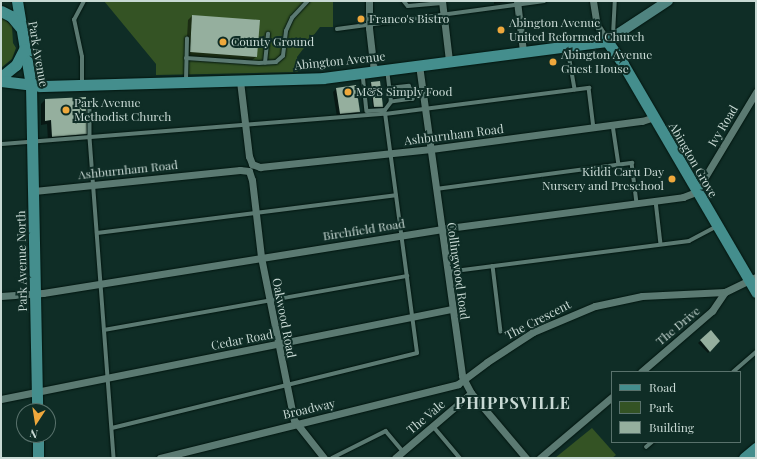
<!DOCTYPE html>
<style>
body{margin:0}
#map{position:relative;width:757px;height:459px;overflow:hidden;background:#0f2d26;font-family:"Playfair Display",serif}
div>[style]{position:absolute}
[style*='--x']{left:calc(var(--x)*1px);top:calc(var(--y)*1px);width:calc(var(--w)*1px);rotate:calc(var(--a)*1deg)}
.green>*{inset:0;background:#345324}
.shadow>*{inset:0;background:#0007}
.building>*{inset:0;background:#95af9e}
.roads{filter:drop-shadow(0 0 1px #00150f) drop-shadow(0 0 1px #00150f)}
.service>*{height:3.5px;margin:-1.75px;padding:0 1.75px;transform-origin:1.75px;border-radius:1.75px;background:#5b7a72}
.minor>*{height:7px;margin:-3.5px;padding:0 3.5px;transform-origin:3.5px;border-radius:3.5px;background:#5b7a72}
.secondary>*{height:10px;margin:-5px;padding:0 5px;transform-origin:5px;border-radius:5px;background:#4f8480}
.primary>*{height:11px;margin:-5.5px;padding:0 5.5px;transform-origin:5.5px;border-radius:5.5px;background:#448e8d}
.dots>*{width:11px;height:11px;translate:-50% -50%;box-sizing:border-box;border:2px solid #0f2d26;border-radius:50%}
span{translate:-50% -50%;white-space:nowrap;text-align:center;line-height:1.15;-webkit-text-stroke:4px #0f2d26;paint-order:stroke}
.poi-label{font-size:12px;color:#c8d9d4}
.left{translate:0 -50%;text-align:left}
.right{translate:-100% -50%;text-align:right}
.street-label{font-size:12px;color:#c8d9d4}
.district-label{font-size:16px;color:#c8d9d4;font-weight:700;letter-spacing:1px}
.frame{position:absolute;inset:0;border:2px solid #c8d9d4;pointer-events:none}
.legend{position:absolute;left:611px;top:371px;width:130px;height:72px;box-sizing:border-box;background:#0f2d26;border:1px solid #59726c;margin:0;padding:5px 7px;list-style:none;font-size:12px;color:#c8d9d4}
.legend li{display:flex;align-items:center;gap:8px;height:20px}
.legend b{width:20px;border:1px solid #59726c}
.north{position:absolute;left:16px;top:403px;width:40px;height:40px;box-sizing:border-box;background:#0f2d26;border:1px solid #59726c;border-radius:50%;rotate:192deg;font-size:11px;font-weight:700;line-height:16px;text-align:center;color:#c8d9d4}
.north::after{content:'';display:block;margin:auto;width:14px;height:18px;background:#eea83c;clip-path:polygon(50% 0,100% 100%,50% 72%,0 100%)}
</style>
<div id="map">
<div class="green">
<i style="clip-path:polygon(104px 1px,333px 1px,333px 27px,320px 27px,297px 57px,298px 72px,156px 75px,156px 64px)"></i>
<i style="clip-path:polygon(1px 16px,12px 26px,13px 43px,16px 48px,12px 59px,1px 68px)"></i>
<i style="clip-path:polygon(592px 428px,616px 455px,612px 458px,555px 458px)"></i>
</div>
<div class="shadow">
<i style="clip-path:polygon(494px 1px,508px 1px,508px 2px,494px 4px)"></i>
<i style="clip-path:polygon(192px 16px,259px 21px,256px 57px,251px 61px,186px 56px,188px 20px)"></i>
<i style="clip-path:polygon(379px 82px,382px 107px,373px 108px,370px 84px)"></i>
<i style="clip-path:polygon(336px 89px,359px 112px,355px 115px,337px 117px,333px 92px)"></i>
<i style="clip-path:polygon(45px 100px,86px 134px,81px 138px,48px 141px,47px 124px,41px 125px,41px 104px)"></i>
<i style="clip-path:polygon(711px 332px,719px 341px,708px 353px,698px 343px)"></i>
</div>
<div class="building">
<i style="clip-path:polygon(192px 15px,260px 20px,257px 57px,190px 52px)"></i>
<i style="clip-path:polygon(380px 81px,383px 107px,374px 107px,371px 82px)"></i>
<i style="clip-path:polygon(356px 85px,360px 112px,340px 114px,336px 88px)"></i>
<i style="clip-path:polygon(86px 97px,87px 134px,52px 137px,51px 120px,45px 121px,45px 99px)"></i>
<i style="clip-path:polygon(711px 330px,720px 341px,710px 352px,700px 340px)"></i>
</div>
<div class="roads">
<div class="service">
<i style="--x:404;--y:1;--w:6;--a:51"></i>
<i style="--x:408;--y:6;--w:34;--a:-5"></i>
<i style="--x:337;--y:29;--w:209;--a:-7.7"></i>
<i style="--x:613;--y:35;--w:34;--a:-87"></i>
<i style="--x:568;--y:49;--w:41;--a:80.1"></i>
<i style="--x:186;--y:58;--w:73;--a:3.9"></i>
<i style="--x:259;--y:63;--w:17;--a:-3"></i>
<i style="--x:276;--y:62;--w:9;--a:-41"></i>
<i style="--x:283;--y:56;--w:25;--a:-83"></i>
<i style="--x:286;--y:31;--w:14;--a:-65"></i>
<i style="--x:292;--y:18;--w:23;--a:-47"></i>
<i style="--x:265;--y:63;--w:29;--a:-84"></i>
<i style="--x:363;--y:74;--w:37;--a:84"></i>
<i style="--x:367;--y:111;--w:18;--a:-3"></i>
<i style="--x:385;--y:110;--w:10;--a:-53"></i>
<i style="--x:391;--y:102;--w:31;--a:-97"></i>
<i style="--x:186;--y:80;--w:41;--a:-88.6"></i>
<i style="--x:82;--y:83;--w:26;--a:-90"></i>
<i style="--x:82;--y:57;--w:38;--a:-102"></i>
<i style="--x:74;--y:20;--w:21;--a:-62"></i>
<i style="--x:389;--y:88;--w:20;--a:-6"></i>
<i style="--x:409;--y:86;--w:6;--a:59"></i>
<i style="--x:412;--y:91;--w:8;--a:83"></i>
<i style="--x:413;--y:99;--w:22;--a:172"></i>
<i style="--x:90;--y:107;--w:31;--a:90"></i>
<i style="--x:90;--y:138;--w:321;--a:85.7"></i>
<i style="--x:613;--y:125;--w:40;--a:81.5"></i>
<i style="--x:1;--y:144;--w:385;--a:-4.5"></i>
<i style="--x:385;--y:114;--w:206;--a:-7.3"></i>
<i style="--x:589;--y:88;--w:39;--a:83"></i>
<i style="--x:436;--y:189;--w:198;--a:-7.6"></i>
<i style="--x:632;--y:163;--w:40;--a:82.9"></i>
<i style="--x:656;--y:201;--w:43;--a:83.4"></i>
<i style="--x:97;--y:233;--w:301;--a:-7.2"></i>
<i style="--x:493;--y:266;--w:66;--a:83.1"></i>
<i style="--x:447;--y:272;--w:244;--a:-7.3"></i>
<i style="--x:689;--y:241;--w:30;--a:-28"></i>
<i style="--x:104;--y:330;--w:308;--a:-10.1"></i>
<i style="--x:733;--y:372;--w:30;--a:-41"></i>
<i style="--x:433;--y:426;--w:42;--a:49.8"></i>
<i style="--x:112;--y:428;--w:314;--a:-13.8"></i>
<i style="--x:417;--y:353;--w:241;--a:-97.6"></i>
<i style="--x:646;--y:447;--w:8;--a:-40"></i>
<i style="--x:332;--y:458;--w:60;--a:-26.6"></i>
<i style="--x:386;--y:431;--w:26;--a:50"></i>
</div>
<div class="minor">
<i style="--x:369;--y:1;--w:27;--a:90"></i>
<i style="--x:369;--y:28;--w:44;--a:83.5"></i>
<i style="--x:442;--y:1;--w:60;--a:83.3"></i>
<i style="--x:517;--y:1;--w:50;--a:83.2"></i>
<i style="--x:593;--y:1;--w:24;--a:81"></i>
<i style="--x:597;--y:25;--w:19;--a:58"></i>
<i style="--x:419;--y:65;--w:314;--a:82.1"></i>
<i style="--x:462;--y:376;--w:19;--a:62"></i>
<i style="--x:471;--y:393;--w:85;--a:49.8"></i>
<i style="--x:240;--y:81;--w:76;--a:83.2"></i>
<i style="--x:249;--y:156;--w:9;--a:69"></i>
<i style="--x:252;--y:164;--w:9;--a:21"></i>
<i style="--x:260;--y:167;--w:172;--a:-6"></i>
<i style="--x:431;--y:149;--w:213;--a:-7.6"></i>
<i style="--x:642;--y:121;--w:13;--a:-18"></i>
<i style="--x:34;--y:191;--w:207;--a:-5.8"></i>
<i style="--x:240;--y:170;--w:9;--a:6"></i>
<i style="--x:249;--y:171;--w:9;--a:72"></i>
<i style="--x:252;--y:180;--w:78;--a:83.3"></i>
<i style="--x:261;--y:257;--w:166;--a:78.6"></i>
<i style="--x:294;--y:420;--w:48;--a:51.7"></i>
<i style="--x:1;--y:296;--w:42;--a:-4.1"></i>
<i style="--x:43;--y:293;--w:403;--a:-9.1"></i>
<i style="--x:441;--y:229;--w:244;--a:-7.5"></i>
<i style="--x:683;--y:197;--w:14;--a:-21"></i>
<i style="--x:696;--y:192;--w:117;--a:-59"></i>
<i style="--x:641;--y:372;--w:94;--a:-40.7"></i>
<i style="--x:712;--y:311;--w:23;--a:-56"></i>
<i style="--x:1;--y:399;--w:460;--a:-11.3"></i>
<i style="--x:160;--y:458;--w:307;--a:-13.9"></i>
<i style="--x:458;--y:384;--w:36;--a:-37"></i>
<i style="--x:487;--y:362;--w:55;--a:-33.1"></i>
<i style="--x:533;--y:332;--w:67;--a:-22.8"></i>
<i style="--x:595;--y:306;--w:48;--a:-12"></i>
<i style="--x:642;--y:296;--w:83;--a:-2.8"></i>
<i style="--x:725;--y:292;--w:34;--a:-26"></i>
<i style="--x:395;--y:458;--w:100;--a:-40.5"></i>
<i style="--x:540;--y:458;--w:94;--a:-40.3"></i>
</div>
<div class="secondary">
<i style="--x:607;--y:41;--w:73;--a:-33.3"></i>
</div>
<div class="primary">
<i style="--x:17;--y:1;--w:86;--a:80.6"></i>
<i style="--x:31;--y:86;--w:325;--a:88.9"></i>
<i style="--x:1;--y:11;--w:11;--a:27"></i>
<i style="--x:11;--y:16;--w:14;--a:51"></i>
<i style="--x:1;--y:77;--w:19;--a:-39"></i>
<i style="--x:16;--y:65;--w:18;--a:-63"></i>
<i style="--x:1;--y:81;--w:39;--a:7"></i>
<i style="--x:40;--y:86;--w:283;--a:-1.6"></i>
<i style="--x:323;--y:78;--w:286;--a:-7.4"></i>
<i style="--x:607;--y:41;--w:28;--a:55"></i>
<i style="--x:623;--y:64;--w:264;--a:59.7"></i>
<i style="--x:38;--y:435;--w:23;--a:90"></i>
<i style="--x:744;--y:458;--w:16;--a:-40"></i>
</div>
</div>
<div class="dots">
<i style="left:361px;top:19px;background:#eea83c"></i>
<i style="left:501px;top:30px;background:#eea83c"></i>
<i style="left:223px;top:42px;background:#eea83c"></i>
<i style="left:553px;top:62px;background:#eea83c"></i>
<i style="left:348px;top:92px;background:#eea83c"></i>
<i style="left:66px;top:110px;background:#eea83c"></i>
<i style="left:672px;top:179px;background:#eea83c"></i>
</div>
<div class="poi-label">
<span class="left" style="left:369px;top:19px">Franco's Bistro</span>
<span class="left" style="left:509px;top:30px">Abington Avenue<br>United Reformed Church</span>
<span class="left" style="left:231px;top:42px">County Ground</span>
<span class="left" style="left:561px;top:62px">Abington Avenue<br>Guest House</span>
<span class="left" style="left:356px;top:92px">M&amp;S Simply Food</span>
<span class="left" style="left:74px;top:110px">Park Avenue<br>Methodist Church</span>
<span class="right" style="left:664px;top:179px">Kiddi Caru Day<br>Nursery and Preschool</span>
</div>
<div class="street-label">
<span style="left:38px;top:54px;rotate:80deg">Park Avenue</span>
<span style="left:340px;top:61px;rotate:-6deg">Abington Avenue</span>
<span style="left:723px;top:126px;rotate:-59deg">Ivy Road</span>
<span style="left:454px;top:135px;rotate:-7deg">Ashburnham Road</span>
<span style="left:693px;top:160px;rotate:60deg">Abington Grove</span>
<span style="left:128px;top:170px;rotate:-6deg">Ashburnham Road</span>
<span style="left:364px;top:230px;rotate:-9deg">Birchfield Road</span>
<span style="left:22px;top:261px;rotate:-91deg">Park Avenue North</span>
<span style="left:458px;top:271px;rotate:82deg">Collingwood Road</span>
<span style="left:284px;top:318px;rotate:79deg">Oakwood Road</span>
<span style="left:538px;top:320px;rotate:-27deg">The Crescent</span>
<span style="left:678px;top:326px;rotate:-40deg">The Drive</span>
<span style="left:242px;top:340px;rotate:-11deg">Cedar Road</span>
<span style="left:309px;top:409px;rotate:-13deg">Broadway</span>
<span style="left:426px;top:417px;rotate:-40deg">The Vale</span>
</div>
<div class="district-label">
<span style="left:513px;top:403px">PHIPPSVILLE</span>
</div>
<div class="frame"></div>
<ul class="legend">
<li><b style="height:5px;background:#448e8d"></b>Road</li>
<li><b style="height:11px;background:#345324"></b>Park</li>
<li><b style="height:11px;background:#95af9e"></b>Building</li>
</ul>
<div class="north">N</div>
</div>
